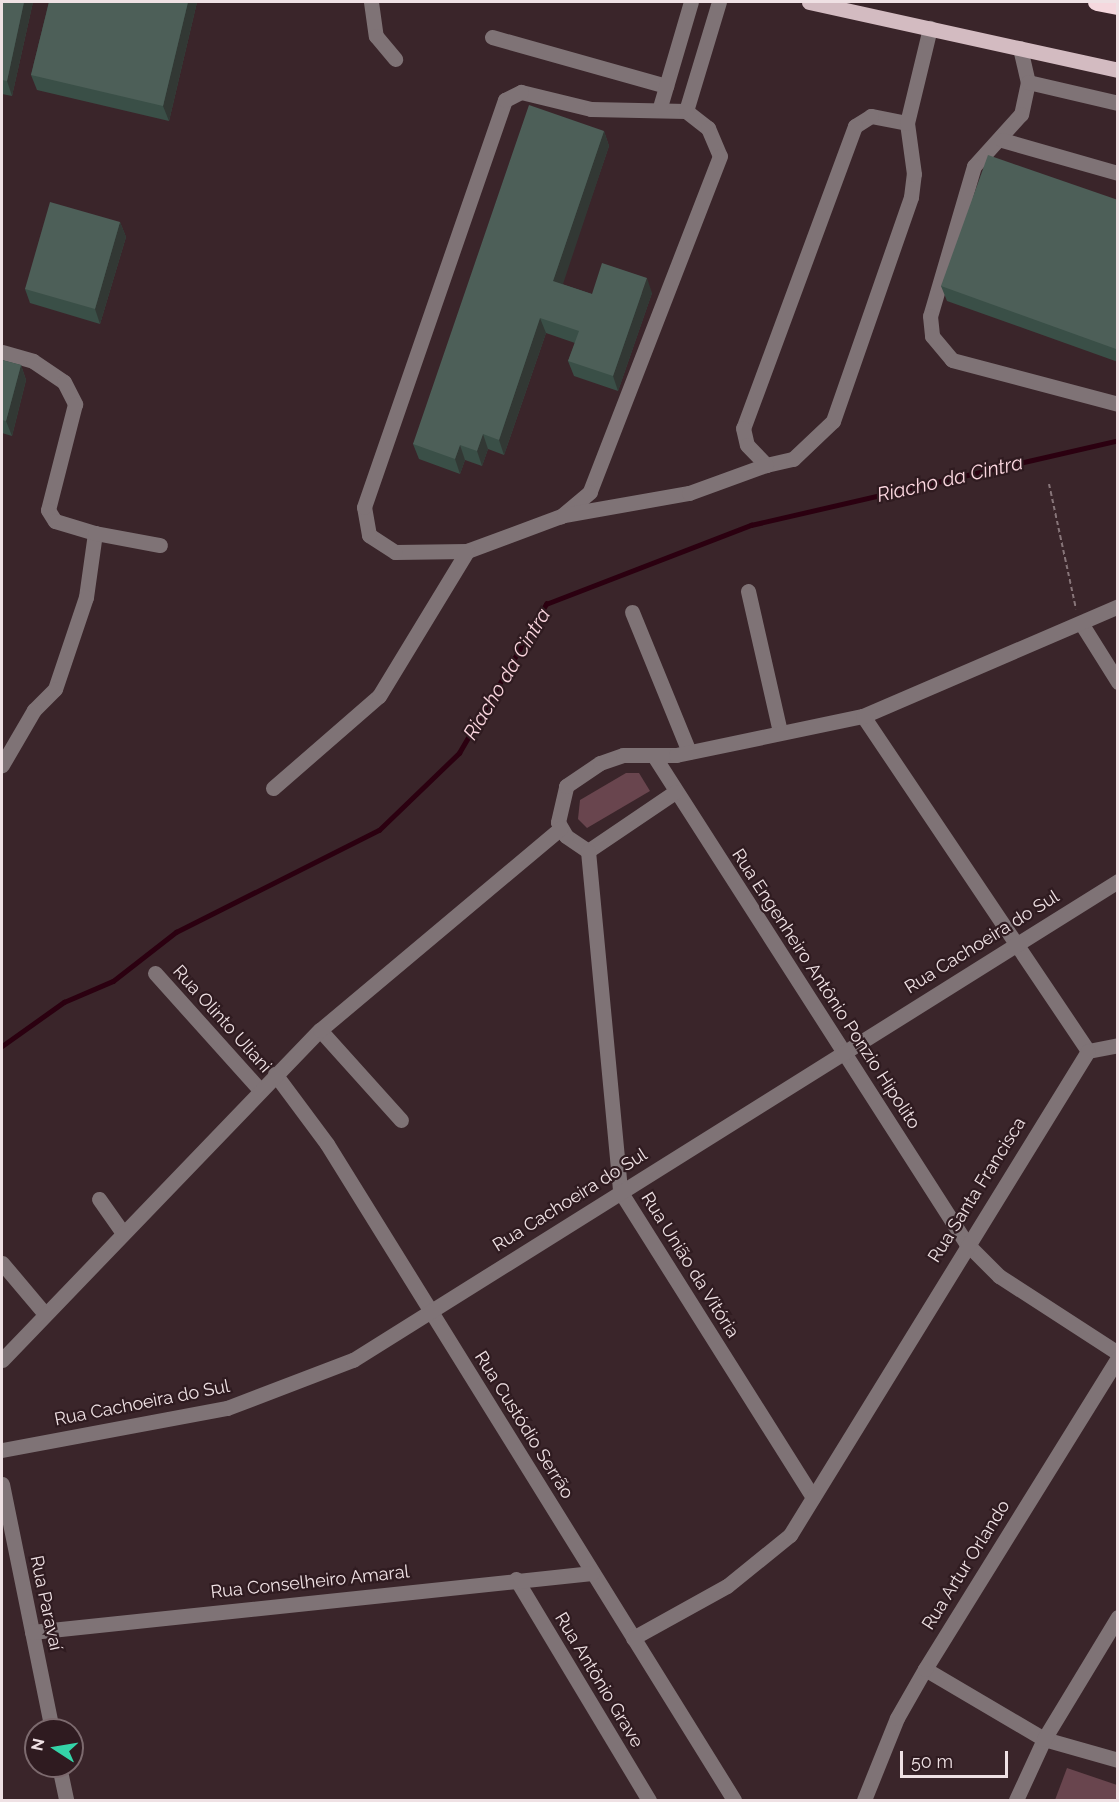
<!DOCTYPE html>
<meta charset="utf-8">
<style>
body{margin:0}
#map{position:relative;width:1119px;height:1802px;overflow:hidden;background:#3a252a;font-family:Raleway,sans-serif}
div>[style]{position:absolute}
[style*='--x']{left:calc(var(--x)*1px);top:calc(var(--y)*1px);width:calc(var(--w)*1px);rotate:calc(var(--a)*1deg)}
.green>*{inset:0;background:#69454e}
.stream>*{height:4.5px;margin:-2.25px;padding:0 2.25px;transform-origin:2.25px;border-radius:2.25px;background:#2b0010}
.path>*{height:2px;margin-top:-1px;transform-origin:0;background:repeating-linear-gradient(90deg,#877579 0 4.5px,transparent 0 7.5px)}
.minor>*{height:15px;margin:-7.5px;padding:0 7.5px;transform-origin:7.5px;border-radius:7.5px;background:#7f7376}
.major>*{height:15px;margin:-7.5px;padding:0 7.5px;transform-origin:7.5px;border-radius:7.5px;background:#d3bbc1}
.highway>*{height:18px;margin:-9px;padding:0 9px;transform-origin:9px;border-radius:9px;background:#f5d8de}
.wall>*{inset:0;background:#3a4f47}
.shaded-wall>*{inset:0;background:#323834}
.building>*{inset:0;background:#4d5f58}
span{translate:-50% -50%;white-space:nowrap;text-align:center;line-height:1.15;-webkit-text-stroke:4.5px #2f1b20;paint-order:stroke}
.street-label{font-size:18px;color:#efe1e4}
.water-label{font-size:20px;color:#fbd6df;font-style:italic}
.frame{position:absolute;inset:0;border:3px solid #efe1e4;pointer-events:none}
.north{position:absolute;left:24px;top:1718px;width:60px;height:60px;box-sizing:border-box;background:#2f1b20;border:2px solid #7c6a6e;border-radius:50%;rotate:282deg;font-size:16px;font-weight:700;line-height:24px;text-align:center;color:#efe1e4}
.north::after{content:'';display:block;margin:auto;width:21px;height:27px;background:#34d4a8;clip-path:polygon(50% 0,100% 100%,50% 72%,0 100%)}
.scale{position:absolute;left:900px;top:1751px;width:108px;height:27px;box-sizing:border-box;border:3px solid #efe1e4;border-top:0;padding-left:8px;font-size:18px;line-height:21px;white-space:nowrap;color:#efe1e4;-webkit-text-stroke:4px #2f1b20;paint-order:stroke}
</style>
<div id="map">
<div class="green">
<i style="clip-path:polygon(626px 773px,639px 773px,650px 791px,587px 828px,578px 819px,580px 800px)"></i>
<i style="clip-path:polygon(1067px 1768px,1117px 1785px,1117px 1800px,1055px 1800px)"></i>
</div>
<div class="stream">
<i style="--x:2;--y:1046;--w:76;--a:-35.4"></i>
<i style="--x:64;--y:1002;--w:53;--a:-23.2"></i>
<i style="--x:113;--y:981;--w:80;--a:-37.9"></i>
<i style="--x:176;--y:932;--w:227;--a:-26.7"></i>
<i style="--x:379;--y:830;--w:111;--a:-43.9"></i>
<i style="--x:459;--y:753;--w:173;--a:-59.7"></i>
<i style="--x:546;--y:604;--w:220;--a:-21.1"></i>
<i style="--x:751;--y:525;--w:377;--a:-13"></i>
</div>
<div class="path">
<i style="--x:1049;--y:484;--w:128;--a:77.8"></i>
</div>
<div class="minor">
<i style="--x:371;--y:2;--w:34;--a:82"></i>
<i style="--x:376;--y:36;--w:30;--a:50"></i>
<i style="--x:492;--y:37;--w:181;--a:15.7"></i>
<i style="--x:1020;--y:48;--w:35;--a:77"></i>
<i style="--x:1028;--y:82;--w:33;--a:102"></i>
<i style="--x:1021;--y:114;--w:70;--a:132.1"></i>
<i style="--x:974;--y:166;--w:156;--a:106.3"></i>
<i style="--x:930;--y:316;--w:20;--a:84"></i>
<i style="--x:932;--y:336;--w:31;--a:50"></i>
<i style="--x:952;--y:360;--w:172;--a:14.8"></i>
<i style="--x:1028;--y:82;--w:92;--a:13.1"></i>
<i style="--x:521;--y:92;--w:72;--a:13.7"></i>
<i style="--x:591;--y:109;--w:95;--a:1.2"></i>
<i style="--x:686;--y:111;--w:28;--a:38"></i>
<i style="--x:708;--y:128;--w:30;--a:67"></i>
<i style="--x:720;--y:156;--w:360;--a:111.2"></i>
<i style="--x:590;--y:492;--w:38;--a:140"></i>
<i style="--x:561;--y:516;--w:100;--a:159.6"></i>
<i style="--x:467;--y:551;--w:72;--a:179.2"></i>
<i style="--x:395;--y:552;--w:31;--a:-147"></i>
<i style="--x:369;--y:535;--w:28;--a:-100"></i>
<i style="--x:364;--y:507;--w:431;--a:-70.9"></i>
<i style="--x:505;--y:100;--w:18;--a:-27"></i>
<i style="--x:660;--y:107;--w:109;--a:-73.6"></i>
<i style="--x:686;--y:111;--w:114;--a:-73.2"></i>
<i style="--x:907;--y:123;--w:37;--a:-169"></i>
<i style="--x:871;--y:116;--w:19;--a:148"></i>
<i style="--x:855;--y:126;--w:322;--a:110.3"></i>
<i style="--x:743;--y:428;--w:17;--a:77"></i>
<i style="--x:747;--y:445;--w:28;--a:46"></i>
<i style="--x:766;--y:465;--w:28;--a:-13"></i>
<i style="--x:793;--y:459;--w:55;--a:-43.5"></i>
<i style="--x:833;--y:421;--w:237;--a:-70.8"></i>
<i style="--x:911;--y:197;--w:23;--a:-83"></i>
<i style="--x:914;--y:174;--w:51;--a:-97.8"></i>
<i style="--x:907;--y:123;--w:98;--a:-76.4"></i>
<i style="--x:1002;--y:140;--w:121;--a:15.9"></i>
<i style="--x:2;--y:352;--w:32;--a:16"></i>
<i style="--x:33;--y:361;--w:37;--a:34"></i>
<i style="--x:64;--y:382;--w:25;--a:63"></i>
<i style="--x:75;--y:404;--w:109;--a:104.3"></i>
<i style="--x:48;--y:510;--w:13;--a:58"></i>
<i style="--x:55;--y:521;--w:42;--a:16.7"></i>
<i style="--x:95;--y:533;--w:65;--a:98"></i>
<i style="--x:86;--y:597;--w:97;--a:108.6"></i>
<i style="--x:55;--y:689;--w:30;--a:135"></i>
<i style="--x:34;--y:710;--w:64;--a:120.2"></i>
<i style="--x:564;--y:515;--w:127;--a:-10"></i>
<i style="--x:689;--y:493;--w:82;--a:-20"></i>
<i style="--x:95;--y:533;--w:66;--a:10.5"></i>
<i style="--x:748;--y:591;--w:145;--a:77.2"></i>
<i style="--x:632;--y:612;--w:151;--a:67.8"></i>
<i style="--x:1081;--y:623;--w:70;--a:57.9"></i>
<i style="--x:863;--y:716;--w:404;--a:56.1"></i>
<i style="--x:654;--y:756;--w:578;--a:57.35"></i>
<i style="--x:966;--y:1243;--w:47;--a:45"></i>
<i style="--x:999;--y:1276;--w:142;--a:32.9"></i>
<i style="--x:273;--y:788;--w:140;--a:-41"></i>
<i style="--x:379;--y:696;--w:170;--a:-58.7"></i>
<i style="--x:675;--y:792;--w:105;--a:145.9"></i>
<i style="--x:588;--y:851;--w:27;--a:-146"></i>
<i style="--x:566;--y:836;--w:16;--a:-120"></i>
<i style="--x:558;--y:822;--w:37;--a:-77"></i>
<i style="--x:566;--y:786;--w:41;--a:-34.1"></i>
<i style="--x:600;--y:763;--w:24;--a:-19"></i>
<i style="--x:623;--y:755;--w:53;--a:0"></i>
<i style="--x:676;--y:755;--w:191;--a:-11.8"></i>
<i style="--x:863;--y:716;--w:278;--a:-23.3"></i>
<i style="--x:588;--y:851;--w:342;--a:84.6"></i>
<i style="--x:620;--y:1191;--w:362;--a:57.8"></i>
<i style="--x:155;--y:973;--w:157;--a:48.1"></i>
<i style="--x:320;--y:1030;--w:121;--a:48"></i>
<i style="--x:1088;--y:1051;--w:31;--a:-11"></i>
<i style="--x:275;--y:1074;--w:87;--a:53.4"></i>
<i style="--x:327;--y:1144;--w:772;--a:58.18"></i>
<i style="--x:99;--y:1199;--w:42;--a:54.8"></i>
<i style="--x:2;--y:1263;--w:67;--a:49.9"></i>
<i style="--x:2;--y:1360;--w:458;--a:-46.1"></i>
<i style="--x:320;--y:1030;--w:314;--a:-40"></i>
<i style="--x:2;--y:1450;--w:229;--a:-10.6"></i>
<i style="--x:227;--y:1408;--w:135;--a:-20.9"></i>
<i style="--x:353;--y:1360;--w:903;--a:-32.05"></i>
<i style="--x:2;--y:1484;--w:251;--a:78.5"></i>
<i style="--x:516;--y:1579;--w:258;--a:59"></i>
<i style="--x:32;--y:1632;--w:563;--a:-6.01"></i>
<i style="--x:633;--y:1638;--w:107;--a:-29"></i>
<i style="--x:727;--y:1586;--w:81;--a:-39"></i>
<i style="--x:790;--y:1535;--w:568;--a:-58.38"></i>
<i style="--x:925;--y:1669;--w:138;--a:30.5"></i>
<i style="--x:1044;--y:1739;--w:77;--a:15.8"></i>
<i style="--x:59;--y:1766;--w:35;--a:78"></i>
<i style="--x:864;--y:1800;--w:88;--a:-68.1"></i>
<i style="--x:897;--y:1718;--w:56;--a:-60.3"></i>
<i style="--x:925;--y:1669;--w:366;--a:-58.2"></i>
<i style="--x:1016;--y:1800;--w:67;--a:-65.3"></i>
<i style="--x:1044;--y:1739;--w:143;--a:-58.8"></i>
</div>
<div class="major">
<i style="--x:809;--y:2;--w:316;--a:12.4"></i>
</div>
<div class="highway">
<i style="--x:1097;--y:2;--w:21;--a:11"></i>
</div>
<div class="wall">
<i style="clip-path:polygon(2px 2px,33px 2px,12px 96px,2px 94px)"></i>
<i style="clip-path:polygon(49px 2px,197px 2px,169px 121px,37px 90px,31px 75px)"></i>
<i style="clip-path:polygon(604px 131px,609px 146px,562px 284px,592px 294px,652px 293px,618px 391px,574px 376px,568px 361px,575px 343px,546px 333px,504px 455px,488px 449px,482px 466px,465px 460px,460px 474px,419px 459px,413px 444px)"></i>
<i style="clip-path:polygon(1118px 200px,1118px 362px,947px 301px,941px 286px)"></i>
<i style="clip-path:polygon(120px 222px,126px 237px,100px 324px,30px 303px,25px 289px)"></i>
<i style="clip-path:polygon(2px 360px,21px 365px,26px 380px,12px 436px,2px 433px)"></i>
</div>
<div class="shaded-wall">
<i style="clip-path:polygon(24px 2px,33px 2px,12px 96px,7px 81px)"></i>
<i style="clip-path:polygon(188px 2px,197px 2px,169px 121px,163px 106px)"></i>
<i style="clip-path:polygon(604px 131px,609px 146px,559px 296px,553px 281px)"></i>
<i style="clip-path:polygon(120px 222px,126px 237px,100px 324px,95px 309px)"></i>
<i style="clip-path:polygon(647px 278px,652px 293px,618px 391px,613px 376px)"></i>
<i style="clip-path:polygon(540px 318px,546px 333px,504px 455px,499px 440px)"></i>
<i style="clip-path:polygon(21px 365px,26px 380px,12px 436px,6px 421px)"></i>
<i style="clip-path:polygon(483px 434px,488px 449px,482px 466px,477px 451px)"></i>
<i style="clip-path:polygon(460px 445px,465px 460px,460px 474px,455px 459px)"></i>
</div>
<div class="building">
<i style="clip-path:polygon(2px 2px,24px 2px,7px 81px,2px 80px)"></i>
<i style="clip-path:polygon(49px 2px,188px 2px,163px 106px,31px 75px)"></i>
<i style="clip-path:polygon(529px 105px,604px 131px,553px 281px,592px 294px,602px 263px,647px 278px,613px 376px,568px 361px,579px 331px,540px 318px,499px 440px,483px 434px,477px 451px,460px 445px,455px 459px,413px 444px)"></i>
<i style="clip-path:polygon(988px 155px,1118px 200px,1118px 343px,1116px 349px,941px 286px)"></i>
<i style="clip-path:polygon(50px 202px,120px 222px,95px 309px,25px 289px)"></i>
<i style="clip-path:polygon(2px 360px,21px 365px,6px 421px,2px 420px)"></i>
</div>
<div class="street-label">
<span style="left:982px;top:942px;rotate:-32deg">Rua Cachoeira do Sul</span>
<span style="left:826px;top:989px;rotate:57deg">Rua Engenheiro Antônio Ponzio Hipolito</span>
<span style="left:222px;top:1019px;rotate:48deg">Rua Olinto Uliani</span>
<span style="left:977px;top:1190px;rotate:-58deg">Rua Santa Francisca</span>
<span style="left:570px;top:1200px;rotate:-32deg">Rua Cachoeira do Sul</span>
<span style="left:690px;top:1265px;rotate:58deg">Rua União da Vitória</span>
<span style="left:142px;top:1403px;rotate:-11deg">Rua Cachoeira do Sul</span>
<span style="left:524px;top:1425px;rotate:58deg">Rua Custódio Serrão</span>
<span style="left:966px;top:1565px;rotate:-58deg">Rua Artur Orlando</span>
<span style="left:310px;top:1582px;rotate:-6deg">Rua Conselheiro Amaral</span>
<span style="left:46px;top:1603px;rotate:78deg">Rua Paravaí</span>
<span style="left:599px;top:1680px;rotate:59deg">Rua Antônio Grave</span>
</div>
<div class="water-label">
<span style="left:950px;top:479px;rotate:-13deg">Riacho da Cintra</span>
<span style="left:507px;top:674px;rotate:-59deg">Riacho da Cintra</span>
</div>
<div class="frame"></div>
<div class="north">N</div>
<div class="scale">50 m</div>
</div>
